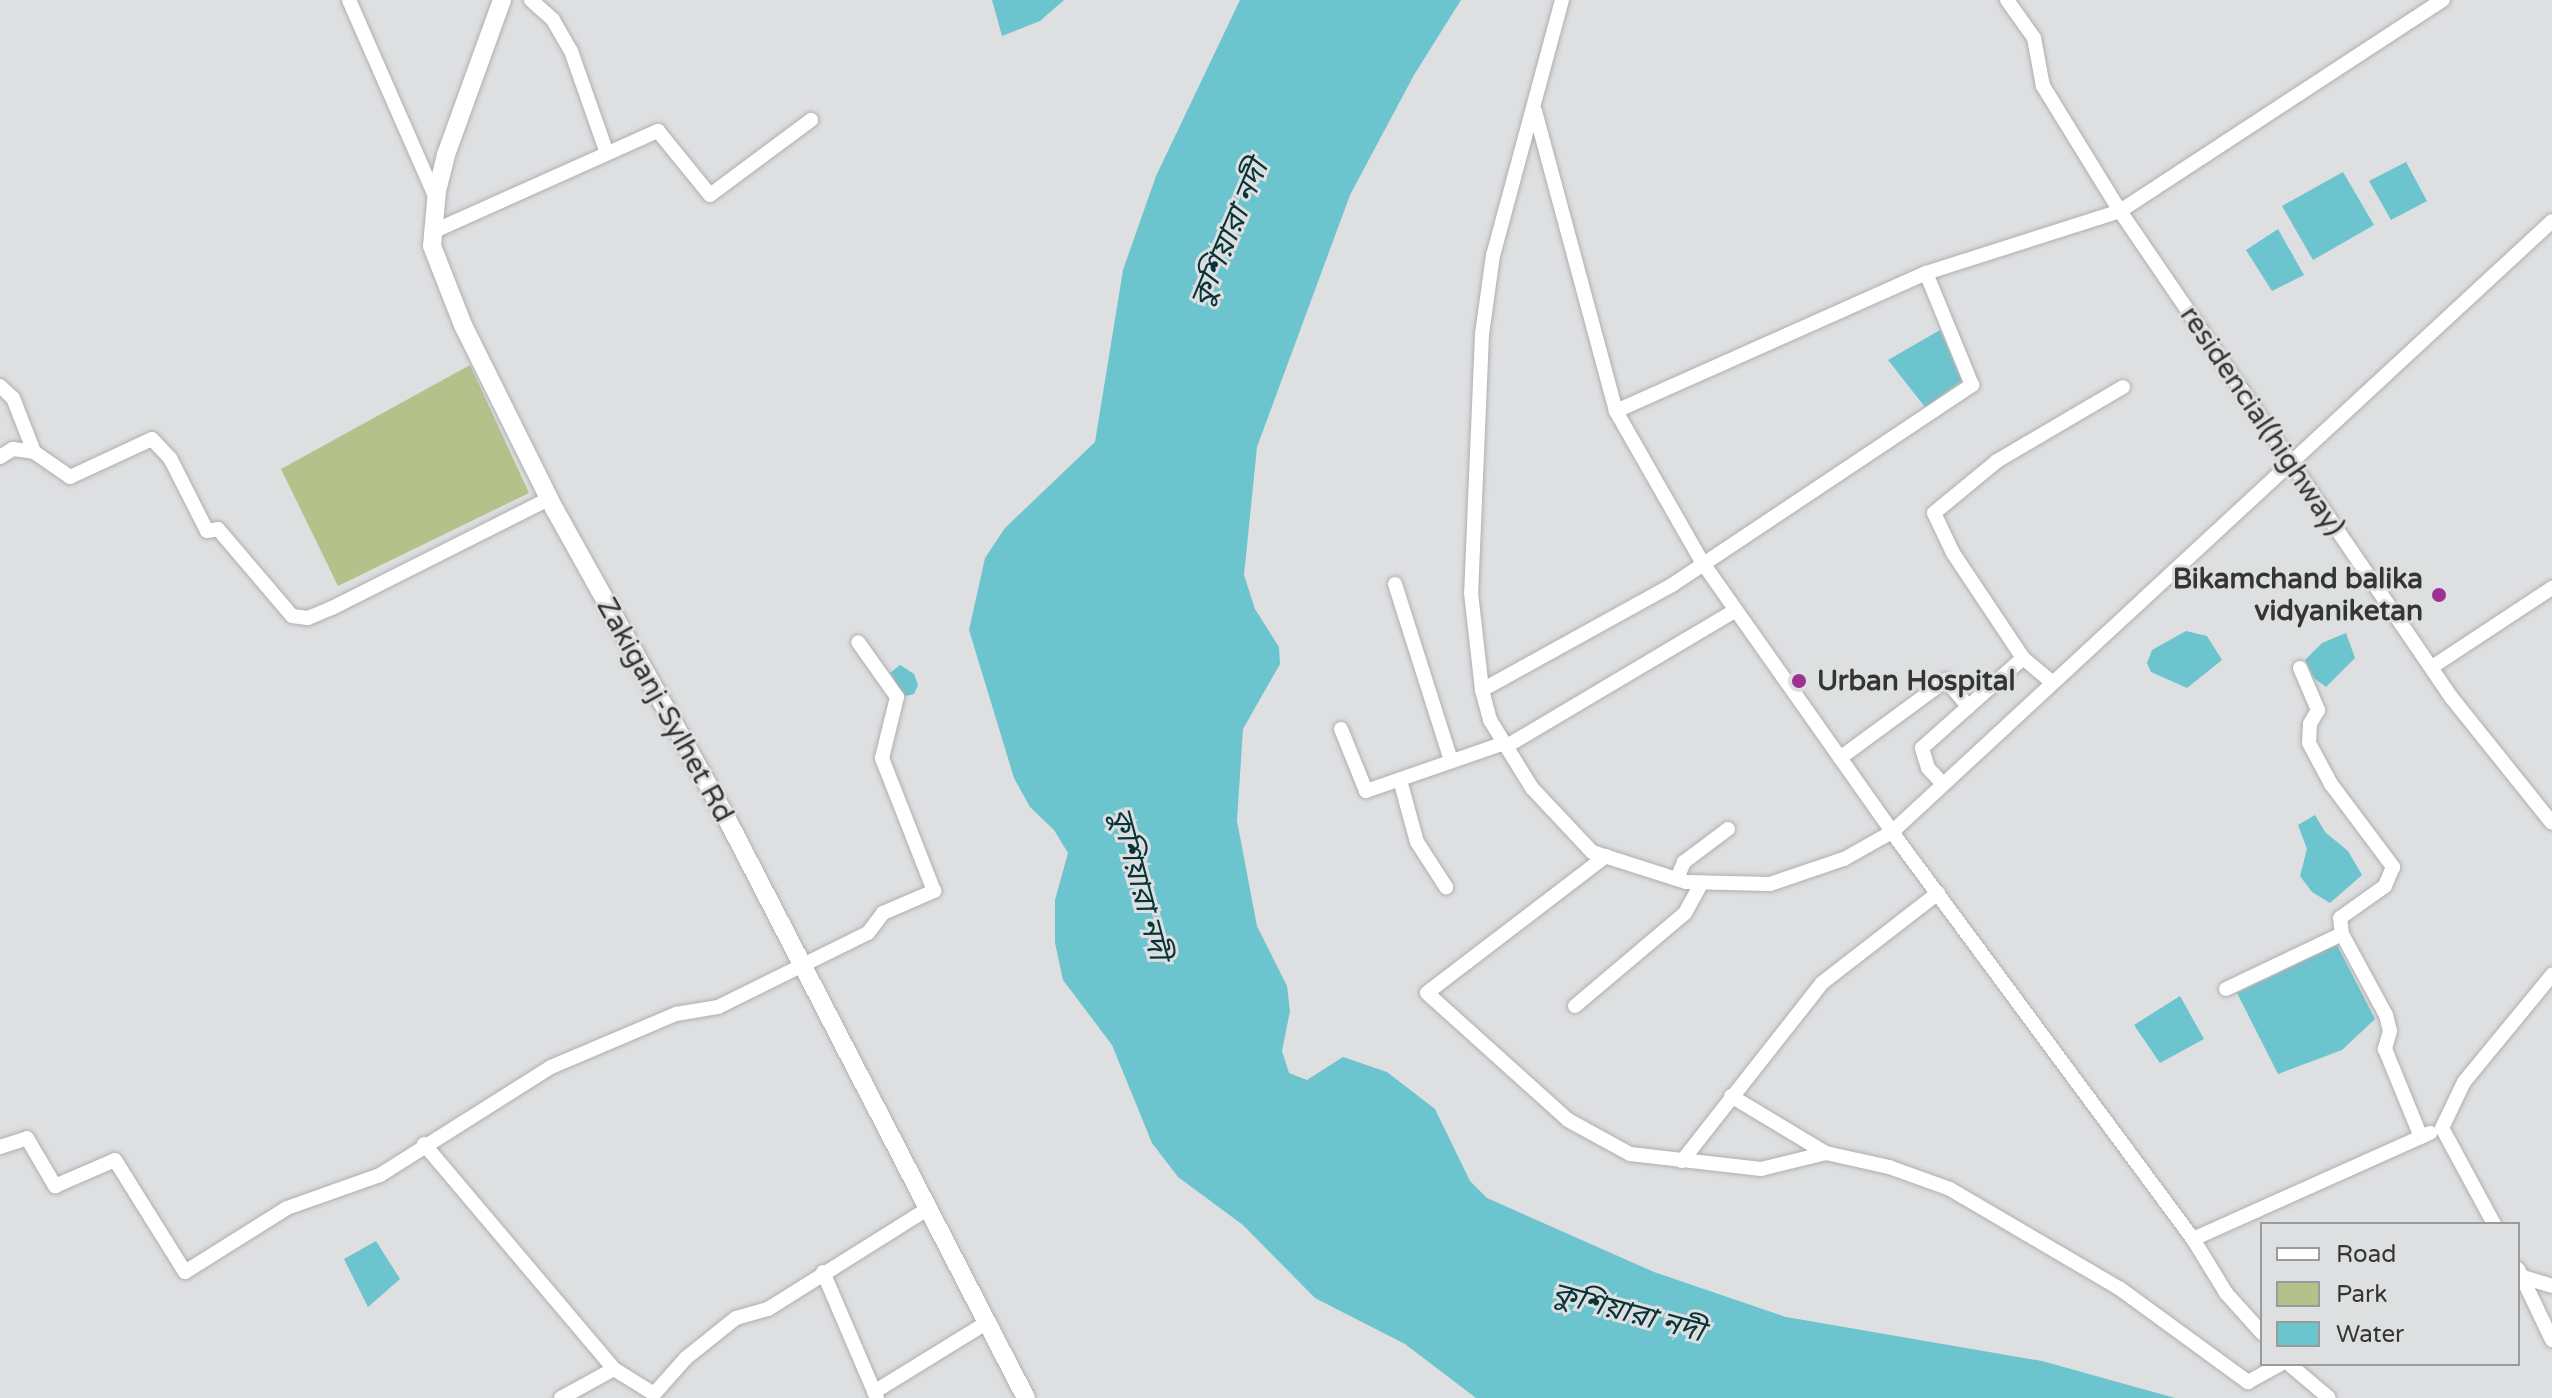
<!DOCTYPE html>
<meta charset="utf-8">
<style>
body{margin:0}
#map{position:relative;width:2552px;height:1398px;overflow:hidden;background:#dedfe1;font-family:"Varela Round","Noto Sans Bengali",sans-serif}
div>[style]{position:absolute}
[style*='--x']{left:calc(var(--x)*1px);top:calc(var(--y)*1px);width:calc(var(--w)*1px);rotate:calc(var(--a)*1deg)}
.green>*{inset:0;background:#b5c18b}
.water>*{inset:0;background:#6bc4ce}
.roads{filter:drop-shadow(0 0 2px #aeafb0) drop-shadow(0 0 2px #aeafb0)}
.minor>*{height:14px;margin:-7px;padding:0 7px;transform-origin:7px;border-radius:7px;background:#fff}
.major>*{height:18px;margin:-9px;padding:0 9px;transform-origin:9px;border-radius:9px;background:#fff}
.dots>*{width:22px;height:22px;translate:-50% -50%;box-sizing:border-box;border:4px solid #dedfe1;border-radius:50%}
span{translate:-50% -50%;white-space:nowrap;text-align:center;line-height:1.15;-webkit-text-stroke:6px #dedfe1;paint-order:stroke}
.street-label{font-size:28px;color:#343535}
.poi-label{font-size:28px;color:#343535;font-weight:700}
.right{translate:-100% -50%;text-align:right}
.left{translate:0 -50%;text-align:left}
.water-label{font-size:30px;color:#073439;font-style:italic}
.legend{position:absolute;left:2260px;top:1222px;width:260px;height:144px;box-sizing:border-box;background:#dedfe1;border:2px solid #9a9b9c;margin:0;padding:10px 14px;list-style:none;font-size:24px;color:#343535}
.legend li{display:flex;align-items:center;gap:16px;height:40px}
.legend b{width:40px;border:2px solid #9a9b9c}
</style>
<div id="map">
<div class="green">
<i style="clip-path:polygon(470px 365px,529px 493px,338px 586px,281px 469px)"></i>
</div>
<div class="water">
<i style="clip-path:polygon(992px 0,1064px 0,1040px 21px,1002px 36px)"></i>
<i style="clip-path:polygon(1240px 0,1461px 0,1414px 75px,1350px 195px,1257px 447px,1244px 575px,1255px 609px,1279px 647px,1280px 664px,1243px 729px,1237px 821px,1257px 926px,1287px 986px,1290px 1011px,1282px 1051px,1289px 1073px,1307px 1080px,1343px 1057px,1387px 1072px,1435px 1109px,1470px 1181px,1487px 1198px,1654px 1272px,1786px 1317px,2042px 1361px,2175px 1398px,1476px 1398px,1405px 1344px,1315px 1298px,1243px 1225px,1178px 1177px,1152px 1143px,1112px 1045px,1063px 980px,1055px 943px,1055px 900px,1068px 853px,1054px 830px,1030px 807px,1014px 778px,969px 630px,985px 558px,1005px 528px,1095px 442px,1123px 270px,1156px 176px)"></i>
<i style="clip-path:polygon(2406px 162px,2427px 201px,2391px 220px,2369px 181px)"></i>
<i style="clip-path:polygon(2343px 172px,2374px 225px,2313px 260px,2282px 206px)"></i>
<i style="clip-path:polygon(2278px 229px,2304px 275px,2272px 291px,2246px 250px)"></i>
<i style="clip-path:polygon(1940px 330px,1962px 381px,1925px 407px,1888px 360px)"></i>
<i style="clip-path:polygon(2186px 631px,2207px 636px,2222px 660px,2187px 688px,2151px 672px,2147px 663px,2152px 650px)"></i>
<i style="clip-path:polygon(2346px 633px,2355px 658px,2326px 687px,2314px 678px,2305px 660px,2322px 643px)"></i>
<i style="clip-path:polygon(900px 665px,914px 674px,918px 685px,914px 694px,905px 696px,890px 673px)"></i>
<i style="clip-path:polygon(2315px 815px,2325px 832px,2348px 851px,2362px 875px,2330px 903px,2312px 892px,2300px 876px,2307px 849px,2298px 825px)"></i>
<i style="clip-path:polygon(2337px 945px,2375px 1019px,2342px 1050px,2278px 1074px,2237px 993px)"></i>
<i style="clip-path:polygon(2180px 996px,2204px 1039px,2160px 1063px,2134px 1025px)"></i>
<i style="clip-path:polygon(376px 1241px,400px 1279px,368px 1307px,344px 1259px)"></i>
</div>
<div class="roads">
<div class="minor">
<i style="--x:349;--y:0;--w:216;--a:66.3"></i>
<i style="--x:531;--y:0;--w:30;--a:42"></i>
<i style="--x:553;--y:20;--w:36;--a:60"></i>
<i style="--x:571;--y:51;--w:108;--a:70.6"></i>
<i style="--x:1562;--y:0;--w:264;--a:105.1"></i>
<i style="--x:1493;--y:255;--w:80;--a:97.9"></i>
<i style="--x:1482;--y:334;--w:259;--a:92.4"></i>
<i style="--x:1471;--y:593;--w:98;--a:83.5"></i>
<i style="--x:1482;--y:690;--w:31;--a:75"></i>
<i style="--x:1490;--y:720;--w:80;--a:58.3"></i>
<i style="--x:1532;--y:788;--w:88;--a:46.8"></i>
<i style="--x:1592;--y:852;--w:99;--a:17.7"></i>
<i style="--x:1686;--y:882;--w:84;--a:1.4"></i>
<i style="--x:1770;--y:884;--w:78;--a:-18.7"></i>
<i style="--x:1844;--y:859;--w:55;--a:-29.4"></i>
<i style="--x:1892;--y:832;--w:899;--a:-42.79"></i>
<i style="--x:2007;--y:0;--w:47;--a:54.6"></i>
<i style="--x:2034;--y:38;--w:49;--a:79.4"></i>
<i style="--x:2043;--y:86;--w:147;--a:58.4"></i>
<i style="--x:2120;--y:211;--w:588;--a:55.74"></i>
<i style="--x:2451;--y:697;--w:161;--a:51.3"></i>
<i style="--x:1535;--y:111;--w:311;--a:74.9"></i>
<i style="--x:432;--y:232;--w:248;--a:-24.1"></i>
<i style="--x:658;--y:131;--w:82;--a:50.9"></i>
<i style="--x:710;--y:195;--w:126;--a:-36.6"></i>
<i style="--x:0;--y:386;--w:18;--a:43"></i>
<i style="--x:13;--y:398;--w:58;--a:68.7"></i>
<i style="--x:0;--y:457;--w:15;--a:-32"></i>
<i style="--x:13;--y:449;--w:21;--a:8"></i>
<i style="--x:34;--y:452;--w:44;--a:34.8"></i>
<i style="--x:70;--y:477;--w:90;--a:-24.9"></i>
<i style="--x:152;--y:439;--w:26;--a:47"></i>
<i style="--x:170;--y:458;--w:82;--a:63.1"></i>
<i style="--x:207;--y:531;--w:11;--a:-10"></i>
<i style="--x:218;--y:529;--w:114;--a:49.6"></i>
<i style="--x:292;--y:616;--w:16;--a:7"></i>
<i style="--x:308;--y:618;--w:26;--a:-23"></i>
<i style="--x:332;--y:608;--w:243;--a:-26.7"></i>
<i style="--x:1395;--y:584;--w:186;--a:72.4"></i>
<i style="--x:2023;--y:658;--w:126;--a:-123.7"></i>
<i style="--x:1953;--y:553;--w:44;--a:-115.4"></i>
<i style="--x:1934;--y:513;--w:82;--a:-39.5"></i>
<i style="--x:1997;--y:461;--w:146;--a:-30.4"></i>
<i style="--x:2432;--y:667;--w:144;--a:-33.4"></i>
<i style="--x:2300;--y:668;--w:46;--a:66.8"></i>
<i style="--x:2318;--y:710;--w:16;--a:120"></i>
<i style="--x:2310;--y:724;--w:19;--a:93"></i>
<i style="--x:2309;--y:743;--w:47;--a:61.8"></i>
<i style="--x:2331;--y:784;--w:104;--a:53.2"></i>
<i style="--x:2393;--y:867;--w:21;--a:113"></i>
<i style="--x:2385;--y:886;--w:55;--a:144.6"></i>
<i style="--x:2340;--y:918;--w:16;--a:83"></i>
<i style="--x:2342;--y:934;--w:92;--a:61.5"></i>
<i style="--x:2386;--y:1015;--w:16;--a:76"></i>
<i style="--x:2390;--y:1031;--w:19;--a:106"></i>
<i style="--x:2385;--y:1049;--w:95;--a:67.8"></i>
<i style="--x:1482;--y:690;--w:217;--a:-28.9"></i>
<i style="--x:1672;--y:585;--w:361;--a:-33.7"></i>
<i style="--x:1972;--y:385;--w:121;--a:-112.3"></i>
<i style="--x:1341;--y:729;--w:67;--a:68"></i>
<i style="--x:1366;--y:791;--w:147;--a:-19.1"></i>
<i style="--x:1507;--y:746;--w:266;--a:-30.7"></i>
<i style="--x:1840;--y:758;--w:132;--a:-36.3"></i>
<i style="--x:1946;--y:680;--w:35;--a:50"></i>
<i style="--x:1400;--y:780;--w:64;--a:74.7"></i>
<i style="--x:1417;--y:842;--w:54;--a:57.2"></i>
<i style="--x:1943;--y:784;--w:22;--a:-133"></i>
<i style="--x:1928;--y:768;--w:21;--a:-107"></i>
<i style="--x:1922;--y:748;--w:135;--a:-41.7"></i>
<i style="--x:2023;--y:658;--w:38;--a:40"></i>
<i style="--x:1606;--y:856;--w:225;--a:142.6"></i>
<i style="--x:1427;--y:993;--w:190;--a:42"></i>
<i style="--x:1568;--y:1120;--w:71;--a:28.7"></i>
<i style="--x:1630;--y:1154;--w:132;--a:6.5"></i>
<i style="--x:1761;--y:1169;--w:67;--a:-13.8"></i>
<i style="--x:1826;--y:1153;--w:65;--a:12.5"></i>
<i style="--x:1889;--y:1167;--w:65;--a:19.8"></i>
<i style="--x:1950;--y:1189;--w:196;--a:30.4"></i>
<i style="--x:2119;--y:1288;--w:160;--a:36.1"></i>
<i style="--x:2248;--y:1382;--w:37;--a:-29"></i>
<i style="--x:1677;--y:879;--w:18;--a:-68"></i>
<i style="--x:1684;--y:862;--w:55;--a:-36.9"></i>
<i style="--x:2226;--y:989;--w:128;--a:-25.4"></i>
<i style="--x:1575;--y:1006;--w:144;--a:-40.2"></i>
<i style="--x:1685;--y:913;--w:35;--a:-61"></i>
<i style="--x:1731;--y:1096;--w:111;--a:31"></i>
<i style="--x:424;--y:1144;--w:294;--a:49.8"></i>
<i style="--x:614;--y:1369;--w:47;--a:32"></i>
<i style="--x:654;--y:1394;--w:48;--a:-48.4"></i>
<i style="--x:686;--y:1358;--w:64;--a:-38.7"></i>
<i style="--x:736;--y:1318;--w:33;--a:-16"></i>
<i style="--x:768;--y:1309;--w:186;--a:-32.1"></i>
<i style="--x:0;--y:1147;--w:28;--a:-18"></i>
<i style="--x:27;--y:1138;--w:56;--a:59.7"></i>
<i style="--x:55;--y:1186;--w:65;--a:-23.4"></i>
<i style="--x:115;--y:1160;--w:132;--a:58"></i>
<i style="--x:185;--y:1272;--w:120;--a:-32.1"></i>
<i style="--x:287;--y:1208;--w:99;--a:-19.5"></i>
<i style="--x:380;--y:1175;--w:202;--a:-32.3"></i>
<i style="--x:551;--y:1067;--w:136;--a:-23"></i>
<i style="--x:676;--y:1014;--w:43;--a:-9.5"></i>
<i style="--x:718;--y:1007;--w:167;--a:-26.3"></i>
<i style="--x:868;--y:933;--w:25;--a:-53"></i>
<i style="--x:883;--y:913;--w:56;--a:-23.3"></i>
<i style="--x:934;--y:891;--w:143;--a:-111.4"></i>
<i style="--x:882;--y:758;--w:63;--a:-76.2"></i>
<i style="--x:897;--y:697;--w:67;--a:-125.3"></i>
<i style="--x:1682;--y:1161;--w:226;--a:-51.8"></i>
<i style="--x:1822;--y:983;--w:147;--a:-37.8"></i>
<i style="--x:2494;--y:1224;--w:109;--a:-118.4"></i>
<i style="--x:2442;--y:1128;--w:51;--a:-64.4"></i>
<i style="--x:2464;--y:1082;--w:139;--a:-50.6"></i>
<i style="--x:2193;--y:1239;--w:260;--a:-24.1"></i>
<i style="--x:2518;--y:1269;--w:79;--a:64.4"></i>
<i style="--x:823;--y:1272;--w:137;--a:66.8"></i>
<i style="--x:2523;--y:1277;--w:30;--a:17"></i>
<i style="--x:2262;--y:1333;--w:54;--a:-132"></i>
<i style="--x:2226;--y:1293;--w:63;--a:-121.4"></i>
<i style="--x:2193;--y:1239;--w:500;--a:-126.5"></i>
<i style="--x:1896;--y:837;--w:337;--a:-125.2"></i>
<i style="--x:1702;--y:562;--w:174;--a:-119.7"></i>
<i style="--x:1616;--y:411;--w:339;--a:-24"></i>
<i style="--x:1926;--y:273;--w:204;--a:-17.7"></i>
<i style="--x:2120;--y:211;--w:386;--a:-33.2"></i>
<i style="--x:2289;--y:1364;--w:52;--a:40.4"></i>
<i style="--x:874;--y:1392;--w:132;--a:-31.6"></i>
<i style="--x:561;--y:1398;--w:60;--a:-28.7"></i>
</div>
<div class="major">
<i style="--x:502;--y:0;--w:165;--a:109.9"></i>
<i style="--x:446;--y:155;--w:37;--a:104"></i>
<i style="--x:437;--y:191;--w:55;--a:95.2"></i>
<i style="--x:432;--y:246;--w:85;--a:68.6"></i>
<i style="--x:463;--y:325;--w:207;--a:63.6"></i>
<i style="--x:555;--y:510;--w:354;--a:60.9"></i>
<i style="--x:727;--y:819;--w:652;--a:62.69"></i>
</div>
</div>
<div class="dots">
<i style="left:2439px;top:595px;background:#9b3294"></i>
<i style="left:1799px;top:681px;background:#9b3294"></i>
</div>
<div class="street-label">
<span style="left:2262px;top:421px;rotate:56deg">residencial(highway)</span>
<span style="left:665px;top:710px;rotate:61deg">Zakiganj-Sylhet Rd</span>
</div>
<div class="poi-label">
<span class="right" style="left:2423px;top:595px">Bikamchand balika<br>vidyaniketan</span>
<span class="left" style="left:1817px;top:681px">Urban Hospital</span>
</div>
<div class="water-label">
<span style="left:1230px;top:234px;rotate:-67deg">কুশিয়ারা নদী</span>
<span style="left:1139px;top:884px;rotate:75deg">কুশিয়ারা নদী</span>
<span style="left:1628px;top:1313px;rotate:15deg">কুশিয়ারা নদী</span>
</div>
<ul class="legend">
<li><b style="height:10px;background:#fff"></b>Road</li>
<li><b style="height:22px;background:#b5c18b"></b>Park</li>
<li><b style="height:22px;background:#6bc4ce"></b>Water</li>
</ul>
</div>
